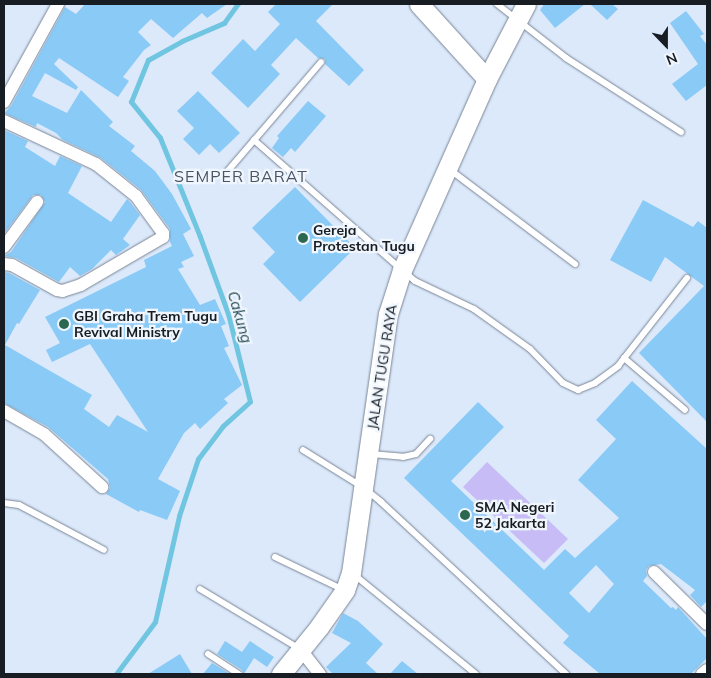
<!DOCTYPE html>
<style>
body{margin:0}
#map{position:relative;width:711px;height:678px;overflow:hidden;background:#dce9fb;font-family:Mulish,sans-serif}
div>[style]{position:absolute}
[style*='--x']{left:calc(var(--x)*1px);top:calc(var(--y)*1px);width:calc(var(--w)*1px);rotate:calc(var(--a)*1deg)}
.green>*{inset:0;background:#c7bcf5}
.stream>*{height:4.5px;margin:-2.25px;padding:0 2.25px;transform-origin:2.25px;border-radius:2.25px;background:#70c5e0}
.building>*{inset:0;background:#89caf6}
.roads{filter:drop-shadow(0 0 1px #798595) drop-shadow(0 0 1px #798595)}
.lane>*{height:6px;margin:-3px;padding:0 3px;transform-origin:3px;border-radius:3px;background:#fff}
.street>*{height:12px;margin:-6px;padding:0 6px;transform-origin:6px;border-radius:6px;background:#fff}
.secondary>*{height:19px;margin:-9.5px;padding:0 9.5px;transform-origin:9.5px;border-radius:9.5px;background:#fff}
.dots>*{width:14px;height:14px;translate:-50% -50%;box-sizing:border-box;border:2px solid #f0f6fd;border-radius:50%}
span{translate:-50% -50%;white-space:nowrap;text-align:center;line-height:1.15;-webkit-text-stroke:4.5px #f0f6fd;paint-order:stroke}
.poi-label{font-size:14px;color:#181c23;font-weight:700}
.left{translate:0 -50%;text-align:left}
.street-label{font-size:14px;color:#181c23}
.water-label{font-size:15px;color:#204753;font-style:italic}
.quarter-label{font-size:16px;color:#4a5463;letter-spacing:1px}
.frame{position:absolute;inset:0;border:5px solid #181c23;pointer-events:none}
.north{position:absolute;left:641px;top:20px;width:50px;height:50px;-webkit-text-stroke:4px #f0f6fd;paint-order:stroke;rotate:158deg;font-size:14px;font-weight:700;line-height:20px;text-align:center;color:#181c23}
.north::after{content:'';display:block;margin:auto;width:18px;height:22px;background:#181c23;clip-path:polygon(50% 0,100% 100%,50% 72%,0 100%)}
</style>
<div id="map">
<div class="green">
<i style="clip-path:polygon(487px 462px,568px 539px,544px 563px,463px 487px)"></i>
</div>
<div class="stream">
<i style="--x:116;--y:674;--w:65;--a:-53.1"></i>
<i style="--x:155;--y:622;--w:109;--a:-77.2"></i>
<i style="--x:179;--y:516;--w:60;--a:-71.6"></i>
<i style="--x:198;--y:459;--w:41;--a:-52.9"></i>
<i style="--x:223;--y:426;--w:36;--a:-42"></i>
<i style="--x:250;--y:402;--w:91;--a:-104"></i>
<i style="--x:228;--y:314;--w:82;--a:-110"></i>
<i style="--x:200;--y:237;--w:107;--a:-112"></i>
<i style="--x:160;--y:138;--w:46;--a:-128.9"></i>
<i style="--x:131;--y:102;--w:45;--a:-68"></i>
<i style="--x:148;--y:60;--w:39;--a:-29"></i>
<i style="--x:182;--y:41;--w:46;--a:-23.2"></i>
<i style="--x:224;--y:23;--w:24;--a:-54"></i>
</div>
<div class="building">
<i style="clip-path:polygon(85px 4px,227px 4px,207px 18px,202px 13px,173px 38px,151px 19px,138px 32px,151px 45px,144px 50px,123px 77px,129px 81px,118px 97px,59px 58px,54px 64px,78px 87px,76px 90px,45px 73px,32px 96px,67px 113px,81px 90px,113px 122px,109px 126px,135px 146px,131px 151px,155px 171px,172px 194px,191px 229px,183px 234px,194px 256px,181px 262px,184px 267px,178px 269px,200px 305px,215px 299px,226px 324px,221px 326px,229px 346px,224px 348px,242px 385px,224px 399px,228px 403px,200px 429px,195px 423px,184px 433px,158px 479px,180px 491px,167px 520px,140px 510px,139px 512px,106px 494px,110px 488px,108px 479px,48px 427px,4px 403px,4px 272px,9px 273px,40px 290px,19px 324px,17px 323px,5px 345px,92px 395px,84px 409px,109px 427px,117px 415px,148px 432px,90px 344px,52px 362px,46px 350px,60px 343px,45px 317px,146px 267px,144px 260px,172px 246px,170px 242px,170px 229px,141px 190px,101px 158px,63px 140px,56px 133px,37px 123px,36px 127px,4px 113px,11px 106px,65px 7px,76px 14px)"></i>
<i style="clip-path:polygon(276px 4px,333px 4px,316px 21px,364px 70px,349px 86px,325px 64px,325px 59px,318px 58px,296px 38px,271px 65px,280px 74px,248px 108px,211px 73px,243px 39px,255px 51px,280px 24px,268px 12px)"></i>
<i style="clip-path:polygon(544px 4px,585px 4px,555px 28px,540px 10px)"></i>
<i style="clip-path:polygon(590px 4px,612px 4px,618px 9px,607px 20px)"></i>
<i style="clip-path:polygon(686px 11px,704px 34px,700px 36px,707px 45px,707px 85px,686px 101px,672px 84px,698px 64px,670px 23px)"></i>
<i style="clip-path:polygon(198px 91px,240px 133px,219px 153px,210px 144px,199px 155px,183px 139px,194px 128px,177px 111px)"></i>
<i style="clip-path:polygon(308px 101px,326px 116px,295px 152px,291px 148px,283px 157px,272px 148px,279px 138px,277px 136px)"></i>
<i style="clip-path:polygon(4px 130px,28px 141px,25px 147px,55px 166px,60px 156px,82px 166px,68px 193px,111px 222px,127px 199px,130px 202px,140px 215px,123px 239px,130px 245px,116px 255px,111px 250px,92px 269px,80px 276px,70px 267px,59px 282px,16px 258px,4px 256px,11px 252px,45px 202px,41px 195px,33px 195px,4px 234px)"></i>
<i style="clip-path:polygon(295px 187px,355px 248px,300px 302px,263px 264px,275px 252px,252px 228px)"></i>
<i style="clip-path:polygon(643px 200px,693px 227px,698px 221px,707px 228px,707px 422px,639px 353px,704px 286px,665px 257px,651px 282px,610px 260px)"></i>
<i style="clip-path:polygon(evenodd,632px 381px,707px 449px,707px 601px,701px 607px,690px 595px,695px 590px,661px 564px,649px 566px,646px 570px,647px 576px,643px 581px,671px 608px,673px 607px,676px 610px,678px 607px,707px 639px,707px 658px,691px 674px,600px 674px,563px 643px,569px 636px,404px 478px,478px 402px,504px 427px,451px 481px,544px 570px,565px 549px,575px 558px,619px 518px,578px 480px,616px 439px,596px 420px,632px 381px,596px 565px,614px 584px,589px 613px,569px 593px,596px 565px)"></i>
<i style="clip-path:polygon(343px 613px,358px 621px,383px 644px,366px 663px,378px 674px,333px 674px,326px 667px,351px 643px,332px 633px)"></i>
<i style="clip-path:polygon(225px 641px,242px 652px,250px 641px,274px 657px,267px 667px,254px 658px,244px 674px,242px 670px,217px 654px)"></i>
<i style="clip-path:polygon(180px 654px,192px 674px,148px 674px)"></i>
<i style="clip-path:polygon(402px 661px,418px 674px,390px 674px)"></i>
<i style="clip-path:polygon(212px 663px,230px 674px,203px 674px)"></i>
</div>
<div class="roads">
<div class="lane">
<i style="--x:497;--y:4;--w:88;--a:38"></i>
<i style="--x:566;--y:58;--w:137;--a:32.8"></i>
<i style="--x:254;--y:140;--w:197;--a:41.3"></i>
<i style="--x:402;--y:270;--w:17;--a:40"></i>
<i style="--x:415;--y:281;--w:65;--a:25.4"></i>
<i style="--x:474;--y:309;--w:69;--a:35.5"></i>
<i style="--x:530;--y:349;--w:47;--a:45.9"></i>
<i style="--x:563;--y:383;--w:17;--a:25"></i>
<i style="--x:578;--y:390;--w:18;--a:-22"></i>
<i style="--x:595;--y:383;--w:29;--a:-36"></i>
<i style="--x:618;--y:366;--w:112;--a:-51.9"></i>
<i style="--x:449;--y:169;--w:158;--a:37"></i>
<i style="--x:226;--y:173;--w:146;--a:-49.4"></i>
<i style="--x:624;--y:358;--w:80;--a:40.4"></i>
<i style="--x:303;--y:450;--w:72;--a:31.9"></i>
<i style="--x:364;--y:488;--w:22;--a:39"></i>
<i style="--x:381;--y:502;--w:253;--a:42.9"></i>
<i style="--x:371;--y:454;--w:32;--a:5"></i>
<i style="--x:403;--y:457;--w:13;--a:-13"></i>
<i style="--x:416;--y:454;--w:21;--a:-47"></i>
<i style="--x:4;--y:503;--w:15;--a:8"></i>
<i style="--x:19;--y:505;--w:96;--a:27.9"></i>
<i style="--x:275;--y:557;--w:76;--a:25.6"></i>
<i style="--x:352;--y:573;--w:160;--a:39.2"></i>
<i style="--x:200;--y:589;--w:117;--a:31"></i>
<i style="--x:208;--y:654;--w:37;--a:33"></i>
</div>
<div class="street">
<i style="--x:4;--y:102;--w:112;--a:-61.1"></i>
<i style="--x:4;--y:121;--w:102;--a:25.1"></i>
<i style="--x:96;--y:164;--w:51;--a:38.7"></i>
<i style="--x:136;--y:196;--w:46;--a:53.9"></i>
<i style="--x:163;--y:233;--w:4;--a:90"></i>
<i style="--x:163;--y:237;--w:95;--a:149.7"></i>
<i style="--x:81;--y:285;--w:19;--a:162"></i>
<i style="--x:63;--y:291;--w:6;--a:-171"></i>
<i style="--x:57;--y:290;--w:51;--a:-150.9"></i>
<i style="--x:12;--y:265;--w:8;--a:-173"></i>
<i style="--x:4;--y:247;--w:56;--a:-53.7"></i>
<i style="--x:4;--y:411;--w:46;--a:29.9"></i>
<i style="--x:44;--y:434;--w:79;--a:42.4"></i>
<i style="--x:654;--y:572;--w:74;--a:44.5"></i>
<i style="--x:301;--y:650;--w:31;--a:52"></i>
<i style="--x:702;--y:674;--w:6;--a:-39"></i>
</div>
<div class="secondary">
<i style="--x:419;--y:4;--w:101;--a:47.8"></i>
<i style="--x:281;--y:674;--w:60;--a:-51"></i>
<i style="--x:319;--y:627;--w:45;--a:-54.9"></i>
<i style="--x:345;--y:590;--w:18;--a:-71"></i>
<i style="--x:351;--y:573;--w:262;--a:-81.9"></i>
<i style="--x:388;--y:314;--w:46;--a:-72.3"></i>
<i style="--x:402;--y:270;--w:209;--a:-66"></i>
<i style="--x:487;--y:79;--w:85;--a:-62.5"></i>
</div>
</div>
<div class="dots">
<i style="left:303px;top:238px;background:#2c6751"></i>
<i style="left:64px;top:324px;background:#2c6751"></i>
<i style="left:465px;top:515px;background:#2c6751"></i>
</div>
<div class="poi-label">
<span class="left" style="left:313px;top:238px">Gereja<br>Protestan Tugu</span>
<span class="left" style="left:74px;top:324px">GBI Graha Trem Tugu<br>Revival Ministry</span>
<span class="left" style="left:475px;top:515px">SMA Negeri<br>52 Jakarta</span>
</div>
<div class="street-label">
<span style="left:382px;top:367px;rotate:-81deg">JALAN TUGU RAYA</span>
</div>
<div class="water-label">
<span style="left:240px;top:317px;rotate:74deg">Cakung</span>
</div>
<div class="quarter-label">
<span style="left:241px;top:176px">SEMPER BARAT</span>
</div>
<div class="frame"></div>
<div class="north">N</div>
</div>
